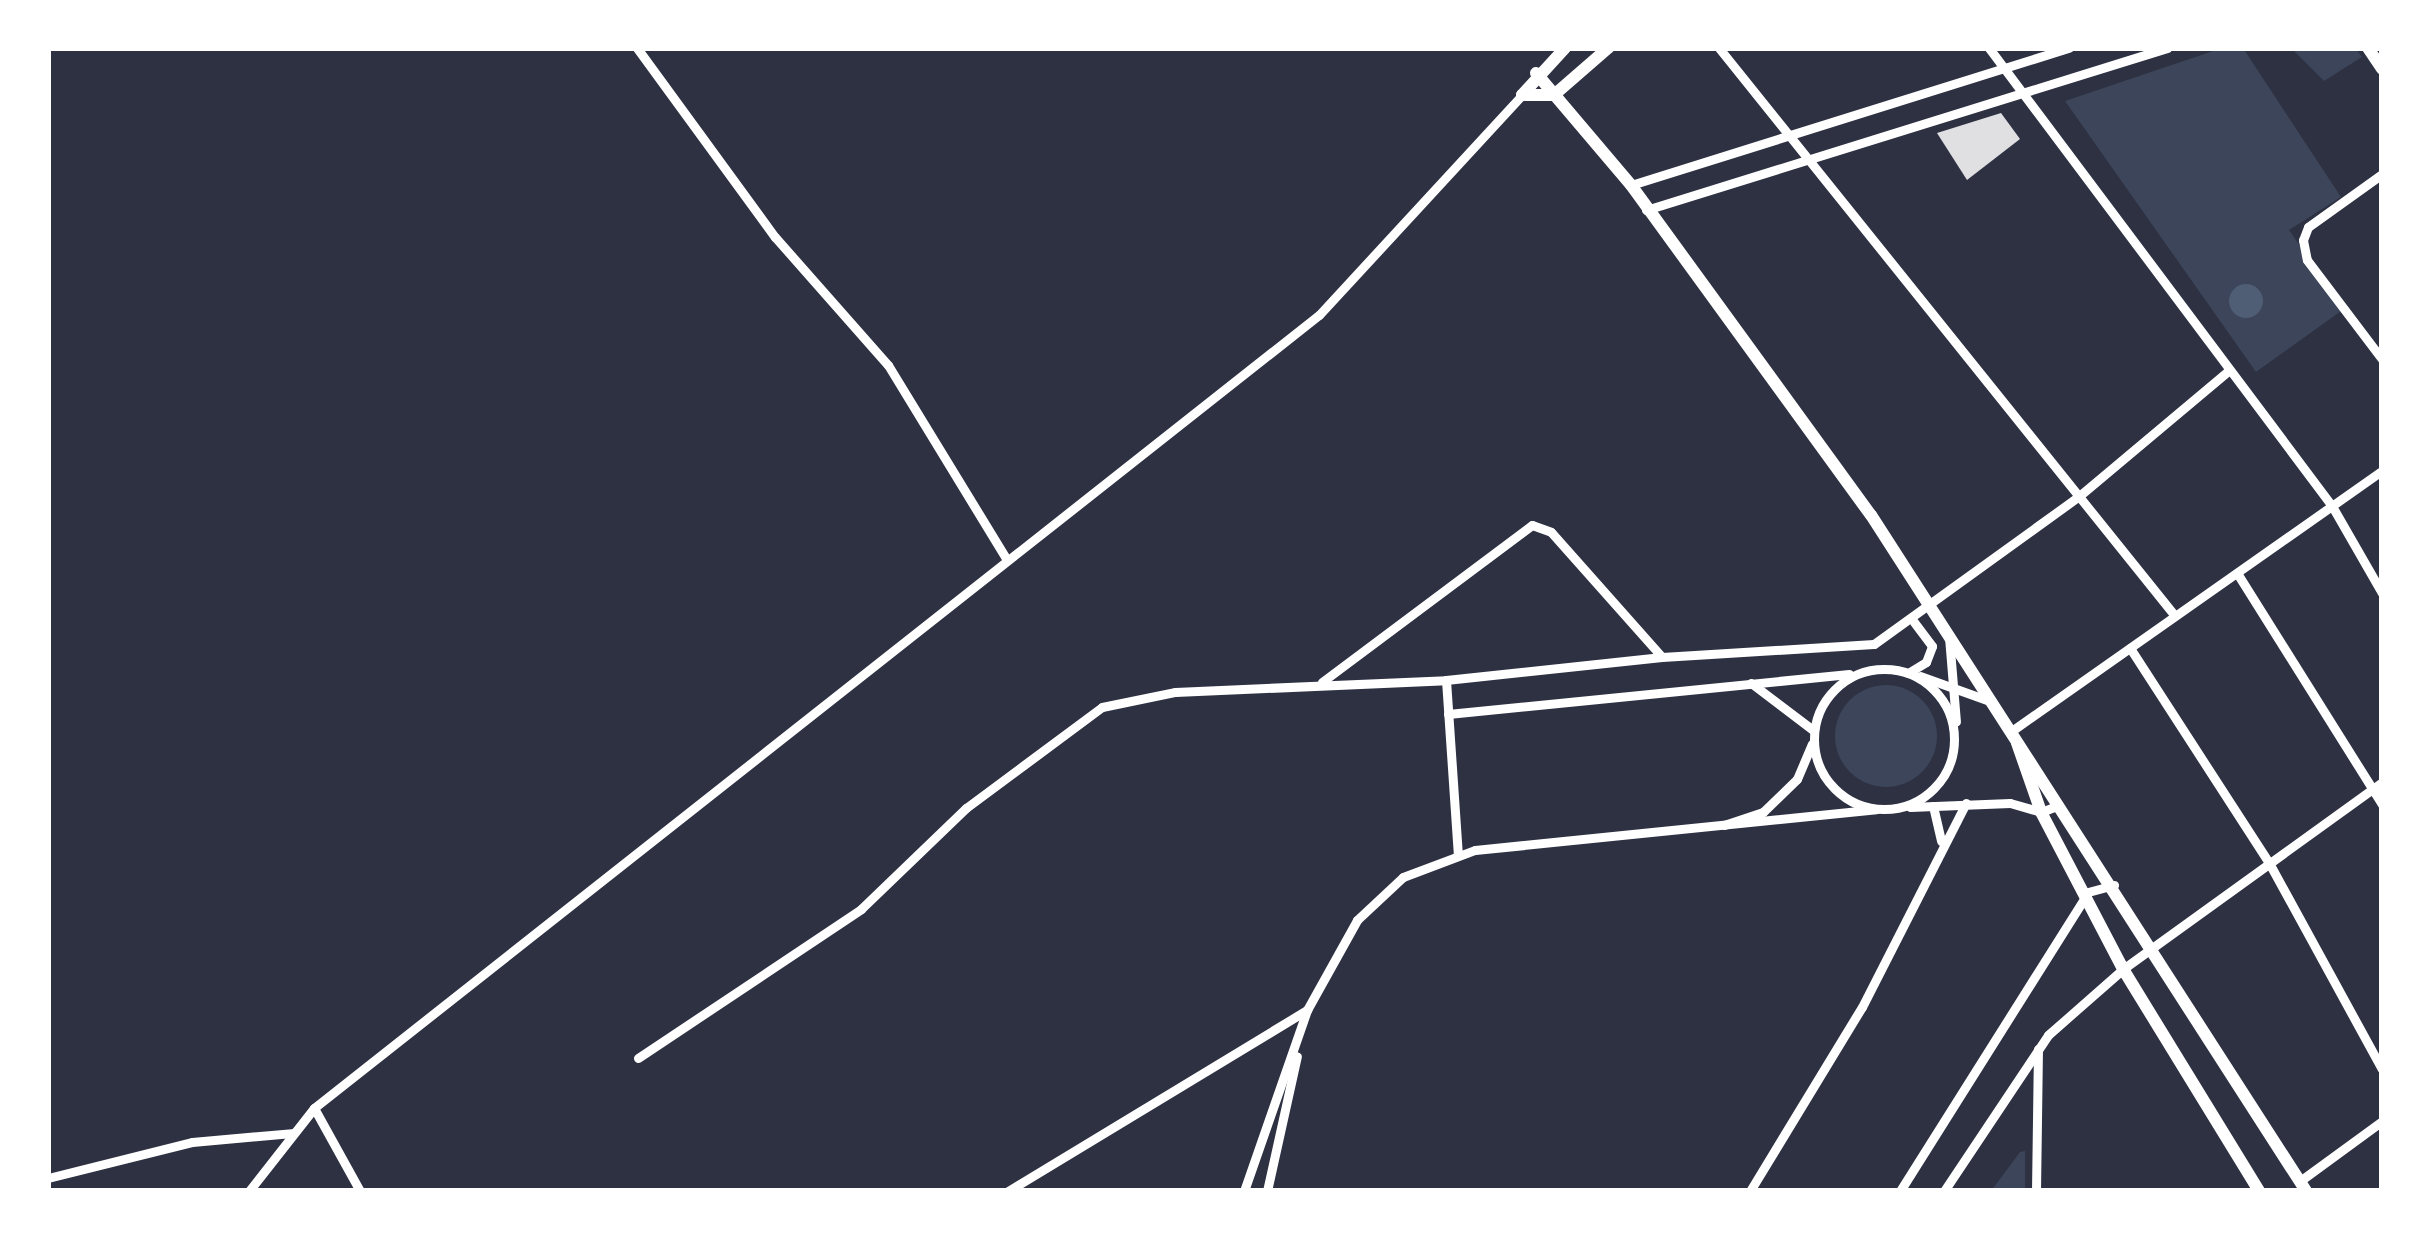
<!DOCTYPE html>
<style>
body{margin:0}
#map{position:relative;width:2430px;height:1239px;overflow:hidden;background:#2d3142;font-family:Georgia,serif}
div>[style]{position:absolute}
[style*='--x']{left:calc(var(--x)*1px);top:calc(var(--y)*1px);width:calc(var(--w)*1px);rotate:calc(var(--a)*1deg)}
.green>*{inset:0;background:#3c4559}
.round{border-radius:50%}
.water>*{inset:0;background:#4f5d75}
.building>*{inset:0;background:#e0e0e3}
.minor>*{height:9px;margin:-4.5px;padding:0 4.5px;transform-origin:4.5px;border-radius:4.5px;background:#fff}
.minor>.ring{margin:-4.5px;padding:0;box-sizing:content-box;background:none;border:9px solid #fff;border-radius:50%}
.tertiary>*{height:12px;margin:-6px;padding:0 6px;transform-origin:6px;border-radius:6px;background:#fff}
span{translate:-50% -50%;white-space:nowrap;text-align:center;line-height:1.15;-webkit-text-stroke:12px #fff;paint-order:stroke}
.frame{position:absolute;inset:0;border:51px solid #fff;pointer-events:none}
</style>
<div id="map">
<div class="green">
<i style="clip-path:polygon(2222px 48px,2243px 48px,2341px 197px,2289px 230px,2344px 309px,2256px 372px,2065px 101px)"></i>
<i style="clip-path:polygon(2291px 48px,2355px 48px,2362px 57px,2324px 81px)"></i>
<i class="round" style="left:1835px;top:685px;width:102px;height:102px"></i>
<i style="clip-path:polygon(2025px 1151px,2025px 1191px,1991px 1191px,2020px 1152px)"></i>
</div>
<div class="water">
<i class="round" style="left:2229px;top:284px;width:34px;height:34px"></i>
</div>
<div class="building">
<i style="clip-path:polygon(2001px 113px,2020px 139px,1967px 180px,1937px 133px)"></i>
</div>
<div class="minor">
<i style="--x:637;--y:48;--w:234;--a:53.9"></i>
<i style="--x:775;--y:237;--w:171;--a:48.6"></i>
<i style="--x:888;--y:365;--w:228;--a:58.6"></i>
<i style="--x:1719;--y:48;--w:728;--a:51.24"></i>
<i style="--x:1989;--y:48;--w:572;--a:53.17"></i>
<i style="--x:2332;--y:506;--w:100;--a:60.1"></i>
<i style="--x:2382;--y:174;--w:91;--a:144.4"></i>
<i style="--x:2308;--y:227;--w:14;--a:111"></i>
<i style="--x:2303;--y:240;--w:20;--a:79"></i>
<i style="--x:2307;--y:260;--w:124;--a:52.9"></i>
<i style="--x:1631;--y:185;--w:459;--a:-17.4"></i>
<i style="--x:1646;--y:210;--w:546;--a:-17.27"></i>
<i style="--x:2237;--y:573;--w:273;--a:57.9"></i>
<i style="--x:1949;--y:637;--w:85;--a:85.3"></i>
<i style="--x:2130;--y:648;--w:254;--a:57.1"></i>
<i style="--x:2268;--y:861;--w:237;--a:61.3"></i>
<i class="ring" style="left:1814px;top:669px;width:131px;height:131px"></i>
<i style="--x:1908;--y:673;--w:21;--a:-31"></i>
<i style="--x:1926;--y:662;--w:17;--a:-69"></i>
<i style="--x:1932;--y:646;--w:30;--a:-127"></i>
<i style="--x:1920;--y:676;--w:71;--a:19.7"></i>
<i style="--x:1446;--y:680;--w:174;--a:86.1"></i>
<i style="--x:1322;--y:682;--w:262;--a:-36.8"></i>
<i style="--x:1532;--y:525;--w:20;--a:20"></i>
<i style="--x:1551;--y:532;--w:167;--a:48.4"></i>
<i style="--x:1662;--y:657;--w:212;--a:-3.5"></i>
<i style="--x:1874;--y:644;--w:251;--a:-35.8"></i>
<i style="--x:2078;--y:497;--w:196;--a:-40"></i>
<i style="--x:1751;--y:683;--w:78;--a:37.2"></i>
<i style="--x:1448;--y:714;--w:403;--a:-5.7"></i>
<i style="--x:2013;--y:730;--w:451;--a:-35.1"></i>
<i style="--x:1933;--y:806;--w:36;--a:77"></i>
<i style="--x:1910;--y:807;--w:100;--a:-2.3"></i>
<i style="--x:2010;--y:803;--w:32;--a:16"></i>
<i style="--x:2041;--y:812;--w:19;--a:-21"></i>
<i style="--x:1724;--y:825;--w:41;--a:-18.4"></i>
<i style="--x:1763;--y:812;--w:47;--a:-44.1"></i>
<i style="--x:1797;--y:779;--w:38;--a:-67"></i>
<i style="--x:638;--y:1058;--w:268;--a:-33.7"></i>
<i style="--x:861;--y:909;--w:146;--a:-43.9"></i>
<i style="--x:966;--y:808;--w:169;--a:-36.6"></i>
<i style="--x:1102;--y:707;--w:75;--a:-11.6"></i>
<i style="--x:1175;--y:692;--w:271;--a:-2.5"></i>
<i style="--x:1446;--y:680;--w:217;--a:-6.1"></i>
<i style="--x:314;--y:1108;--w:95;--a:61"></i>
<i style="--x:48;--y:1178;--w:148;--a:-14"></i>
<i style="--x:192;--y:1142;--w:100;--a:-5.1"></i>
<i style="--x:2300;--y:1181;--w:102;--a:-36.2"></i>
<i style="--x:249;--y:1191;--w:105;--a:-51.9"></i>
<i style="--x:314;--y:1108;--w:1280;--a:-38.28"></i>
<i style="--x:1319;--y:315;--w:299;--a:-47.3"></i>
<i style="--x:1008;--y:1191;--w:350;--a:-31.2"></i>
<i style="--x:1244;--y:1191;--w:192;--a:-70.8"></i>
<i style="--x:1307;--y:1010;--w:103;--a:-60.9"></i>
<i style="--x:1357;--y:920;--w:63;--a:-43.1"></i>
<i style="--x:1403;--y:877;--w:77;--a:-20.6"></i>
<i style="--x:1475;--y:850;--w:403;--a:-5.8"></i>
<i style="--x:1267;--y:1191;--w:138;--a:-77.5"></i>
<i style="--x:1750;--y:1191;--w:215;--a:-58.7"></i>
<i style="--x:1862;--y:1007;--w:229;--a:-63"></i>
<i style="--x:1900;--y:1191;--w:353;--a:-57.8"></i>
<i style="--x:2088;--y:892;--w:27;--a:-15"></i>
<i style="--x:1944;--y:1191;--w:187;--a:-56.3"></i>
<i style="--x:2048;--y:1035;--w:100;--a:-41.3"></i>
<i style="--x:2123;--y:969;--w:319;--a:-35.8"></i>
<i style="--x:2036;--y:1191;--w:142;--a:-89.2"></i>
</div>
<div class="tertiary">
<i style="--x:2368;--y:48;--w:25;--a:56"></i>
<i style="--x:1536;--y:73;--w:147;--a:49.7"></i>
<i style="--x:1631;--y:185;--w:408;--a:54"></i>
<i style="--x:1871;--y:515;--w:804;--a:57.24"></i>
<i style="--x:1522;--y:95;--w:32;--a:0"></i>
<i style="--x:1554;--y:95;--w:72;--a:-41"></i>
<i style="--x:1522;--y:95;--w:64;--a:-47.5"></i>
<i style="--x:2017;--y:743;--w:73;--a:70.8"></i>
<i style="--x:2041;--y:812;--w:177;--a:62.4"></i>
<i style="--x:2123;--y:969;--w:260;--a:58.5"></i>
</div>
<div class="frame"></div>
</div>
